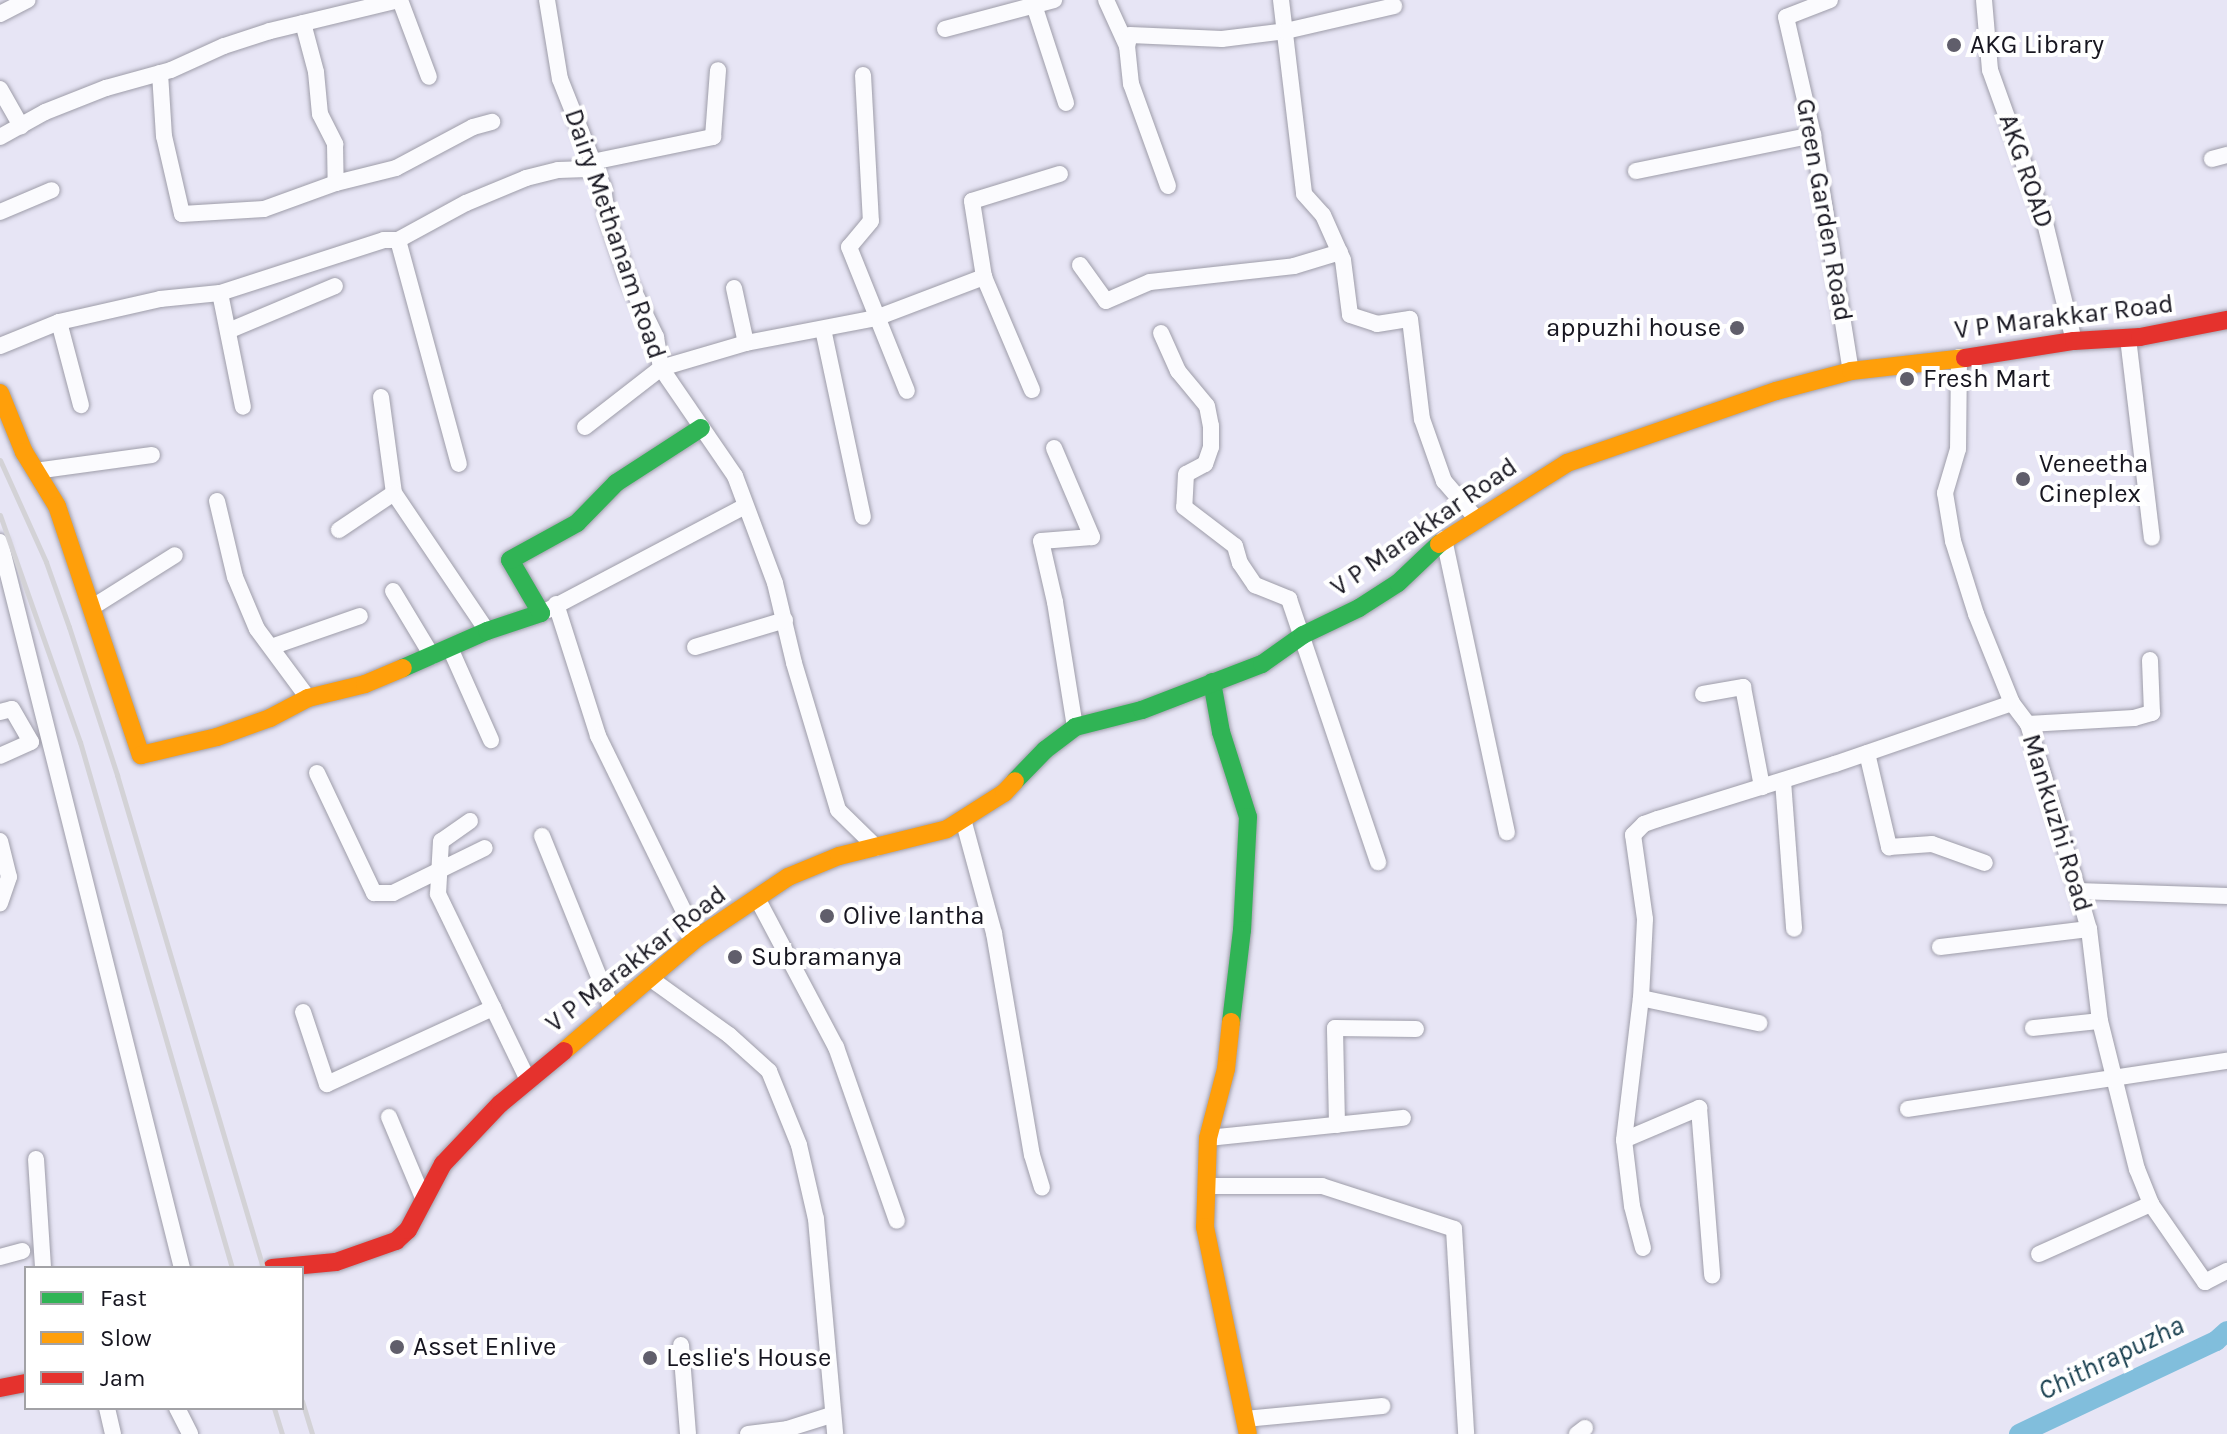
<!DOCTYPE html>
<style>
body{margin:0}
#map{position:relative;width:2227px;height:1434px;overflow:hidden;background:#e7e5f5;font-family:Karla,sans-serif}
div>[style]{position:absolute}
[style*='--x']{left:calc(var(--x)*1px);top:calc(var(--y)*1px);width:calc(var(--w)*1px);rotate:calc(var(--a)*1deg)}
.canal>*{height:20px;margin:-10px;padding:0 10px;transform-origin:10px;border-radius:10px;background:#81bedc}
.roads{filter:drop-shadow(0 0 2px #9e9da9) drop-shadow(0 0 2px #9e9da9)}
.street>*{height:16px;margin:-8px;padding:0 8px;transform-origin:8px;border-radius:8px;background:#fbfbfe}
.fast>*{height:18px;margin:-9px;padding:0 9px;transform-origin:9px;border-radius:9px;background:#30b455}
.slow>*{height:18px;margin:-9px;padding:0 9px;transform-origin:9px;border-radius:9px;background:#ff9f0a}
.jam>*{height:18px;margin:-9px;padding:0 9px;transform-origin:9px;border-radius:9px;background:#e5322d}
.rail>*{height:5px;margin:-2.5px;padding:0 2.5px;transform-origin:2.5px;border-radius:2.5px;background:#d3d2d6}
.dots>*{width:22px;height:22px;translate:-50% -50%;box-sizing:border-box;border:4px solid #fff;border-radius:50%}
span{translate:-50% -50%;white-space:nowrap;text-align:center;line-height:1.15;-webkit-text-stroke:8px #fff;paint-order:stroke}
.poi-label{font-size:26px;color:#171620}
.left{translate:0 -50%;text-align:left}
.right{translate:-100% -50%;text-align:right}
.street-label{font-size:26px;color:#171620}
.water-label{font-size:28px;color:#163d4d;font-style:italic}
.legend{position:absolute;left:24px;top:1266px;width:280px;height:144px;box-sizing:border-box;background:#fff;border:2px solid #a2a2a6;margin:0;padding:10px 14px;list-style:none;font-size:24px;color:#171620}
.legend li{display:flex;align-items:center;gap:16px;height:40px}
.legend b{width:40px;border:2px solid #a2a2a6}
</style>
<div id="map">
<div class="canal">
<i style="--x:2019;--y:1434;--w:218;--a:-25.3"></i>
<i style="--x:2216;--y:1341;--w:15;--a:-42"></i>
</div>
<div class="roads">
<div class="street">
<i style="--x:400;--y:0;--w:82;--a:69.4"></i>
<i style="--x:547;--y:0;--w:80;--a:80.7"></i>
<i style="--x:560;--y:79;--w:116;--a:68.3"></i>
<i style="--x:603;--y:187;--w:29;--a:82"></i>
<i style="--x:607;--y:216;--w:64;--a:71.8"></i>
<i style="--x:627;--y:277;--w:67;--a:64.2"></i>
<i style="--x:656;--y:337;--w:31;--a:81"></i>
<i style="--x:661;--y:368;--w:131;--a:55.6"></i>
<i style="--x:735;--y:476;--w:114;--a:69.5"></i>
<i style="--x:775;--y:583;--w:82;--a:76.6"></i>
<i style="--x:794;--y:663;--w:153;--a:73.3"></i>
<i style="--x:838;--y:810;--w:54;--a:44.3"></i>
<i style="--x:1106;--y:0;--w:51;--a:65.5"></i>
<i style="--x:1281;--y:0;--w:195;--a:83.2"></i>
<i style="--x:1304;--y:194;--w:28;--a:48"></i>
<i style="--x:1323;--y:215;--w:49;--a:66"></i>
<i style="--x:1343;--y:260;--w:55;--a:82.7"></i>
<i style="--x:1350;--y:315;--w:28;--a:18"></i>
<i style="--x:1377;--y:324;--w:33;--a:-9"></i>
<i style="--x:1410;--y:319;--w:101;--a:83.2"></i>
<i style="--x:1422;--y:419;--w:66;--a:70.5"></i>
<i style="--x:1444;--y:481;--w:48;--a:49.3"></i>
<i style="--x:1830;--y:0;--w:47;--a:158.9"></i>
<i style="--x:1786;--y:17;--w:121;--a:77.1"></i>
<i style="--x:1813;--y:135;--w:239;--a:80.9"></i>
<i style="--x:1984;--y:0;--w:70;--a:85.1"></i>
<i style="--x:1990;--y:70;--w:163;--a:70.2"></i>
<i style="--x:2045;--y:223;--w:122;--a:76.2"></i>
<i style="--x:1034;--y:5;--w:103;--a:71.9"></i>
<i style="--x:0;--y:14;--w:31;--a:-27"></i>
<i style="--x:303;--y:23;--w:51;--a:75.1"></i>
<i style="--x:316;--y:72;--w:42;--a:84.6"></i>
<i style="--x:320;--y:114;--w:34;--a:63"></i>
<i style="--x:335;--y:144;--w:39;--a:89"></i>
<i style="--x:336;--y:183;--w:62;--a:-14"></i>
<i style="--x:396;--y:168;--w:87;--a:-28"></i>
<i style="--x:473;--y:127;--w:20;--a:-15"></i>
<i style="--x:945;--y:29;--w:113;--a:-14.9"></i>
<i style="--x:160;--y:73;--w:63;--a:86.4"></i>
<i style="--x:164;--y:136;--w:80;--a:77"></i>
<i style="--x:182;--y:214;--w:82;--a:-3.5"></i>
<i style="--x:264;--y:209;--w:77;--a:-19.9"></i>
<i style="--x:863;--y:75;--w:146;--a:86.9"></i>
<i style="--x:871;--y:221;--w:34;--a:130"></i>
<i style="--x:849;--y:247;--w:155;--a:68.1"></i>
<i style="--x:0;--y:89;--w:43;--a:60.4"></i>
<i style="--x:0;--y:137;--w:51;--a:-29.1"></i>
<i style="--x:45;--y:112;--w:66;--a:-21.5"></i>
<i style="--x:106;--y:88;--w:67;--a:-15.5"></i>
<i style="--x:171;--y:70;--w:58;--a:-24.4"></i>
<i style="--x:224;--y:46;--w:48;--a:-18.1"></i>
<i style="--x:270;--y:31;--w:133;--a:-13.5"></i>
<i style="--x:2212;--y:159;--w:16;--a:-15"></i>
<i style="--x:592;--y:162;--w:124;--a:-11.7"></i>
<i style="--x:713;--y:137;--w:67;--a:-85.7"></i>
<i style="--x:1636;--y:171;--w:181;--a:-11.5"></i>
<i style="--x:1168;--y:186;--w:109;--a:-109.9"></i>
<i style="--x:1131;--y:84;--w:38;--a:-96"></i>
<i style="--x:1127;--y:46;--w:11;--a:-75"></i>
<i style="--x:1130;--y:35;--w:92;--a:2.5"></i>
<i style="--x:1222;--y:39;--w:64;--a:-7.1"></i>
<i style="--x:1286;--y:31;--w:111;--a:-13"></i>
<i style="--x:0;--y:212;--w:56;--a:-22.9"></i>
<i style="--x:398;--y:240;--w:232;--a:74.8"></i>
<i style="--x:1080;--y:265;--w:44;--a:54.2"></i>
<i style="--x:1106;--y:301;--w:48;--a:-23.4"></i>
<i style="--x:1150;--y:282;--w:145;--a:-6.3"></i>
<i style="--x:1294;--y:266;--w:48;--a:-16.9"></i>
<i style="--x:734;--y:288;--w:56;--a:77.7"></i>
<i style="--x:220;--y:293;--w:116;--a:78.6"></i>
<i style="--x:59;--y:322;--w:86;--a:75.2"></i>
<i style="--x:823;--y:329;--w:192;--a:78"></i>
<i style="--x:228;--y:331;--w:116;--a:-22.8"></i>
<i style="--x:1161;--y:333;--w:42;--a:65.9"></i>
<i style="--x:1178;--y:371;--w:45;--a:50.4"></i>
<i style="--x:1207;--y:406;--w:20;--a:79"></i>
<i style="--x:1211;--y:426;--w:21;--a:90"></i>
<i style="--x:1211;--y:447;--w:18;--a:109"></i>
<i style="--x:1205;--y:464;--w:21;--a:152"></i>
<i style="--x:1186;--y:474;--w:33;--a:93"></i>
<i style="--x:1184;--y:507;--w:64;--a:37.4"></i>
<i style="--x:1235;--y:546;--w:18;--a:74"></i>
<i style="--x:1240;--y:563;--w:27;--a:56"></i>
<i style="--x:1255;--y:585;--w:37;--a:22"></i>
<i style="--x:1289;--y:599;--w:278;--a:71.3"></i>
<i style="--x:2128;--y:338;--w:201;--a:83.2"></i>
<i style="--x:0;--y:346;--w:64;--a:-22.1"></i>
<i style="--x:59;--y:322;--w:104;--a:-12.8"></i>
<i style="--x:160;--y:299;--w:60;--a:-5.7"></i>
<i style="--x:220;--y:293;--w:172;--a:-17.9"></i>
<i style="--x:384;--y:240;--w:14;--a:0"></i>
<i style="--x:398;--y:240;--w:77;--a:-28.6"></i>
<i style="--x:466;--y:203;--w:65;--a:-22.6"></i>
<i style="--x:526;--y:178;--w:33;--a:-14"></i>
<i style="--x:558;--y:170;--w:37;--a:-2"></i>
<i style="--x:1959;--y:357;--w:92;--a:90.6"></i>
<i style="--x:1958;--y:449;--w:46;--a:106.5"></i>
<i style="--x:1945;--y:493;--w:49;--a:80.5"></i>
<i style="--x:1953;--y:541;--w:77;--a:72.5"></i>
<i style="--x:1976;--y:614;--w:96;--a:68"></i>
<i style="--x:2012;--y:703;--w:26;--a:53"></i>
<i style="--x:2028;--y:724;--w:174;--a:73.3"></i>
<i style="--x:2078;--y:891;--w:40;--a:74"></i>
<i style="--x:2089;--y:929;--w:93;--a:83.2"></i>
<i style="--x:2100;--y:1021;--w:153;--a:76"></i>
<i style="--x:2137;--y:1169;--w:38;--a:68"></i>
<i style="--x:2151;--y:1204;--w:95;--a:55.3"></i>
<i style="--x:2205;--y:1282;--w:25;--a:-27"></i>
<i style="--x:1032;--y:390;--w:123;--a:-113"></i>
<i style="--x:984;--y:277;--w:77;--a:-99"></i>
<i style="--x:972;--y:201;--w:92;--a:-17.1"></i>
<i style="--x:381;--y:397;--w:97;--a:82.3"></i>
<i style="--x:394;--y:493;--w:166;--a:56"></i>
<i style="--x:585;--y:427;--w:96;--a:-37.8"></i>
<i style="--x:661;--y:368;--w:89;--a:-16.4"></i>
<i style="--x:746;--y:343;--w:132;--a:-10.9"></i>
<i style="--x:876;--y:318;--w:116;--a:-20.8"></i>
<i style="--x:1054;--y:448;--w:97;--a:66.9"></i>
<i style="--x:1092;--y:537;--w:51;--a:175.5"></i>
<i style="--x:1041;--y:541;--w:63;--a:77.1"></i>
<i style="--x:1055;--y:602;--w:127;--a:80.9"></i>
<i style="--x:35;--y:471;--w:118;--a:-7.8"></i>
<i style="--x:217;--y:501;--w:78;--a:76.7"></i>
<i style="--x:235;--y:577;--w:56;--a:67.1"></i>
<i style="--x:257;--y:629;--w:86;--a:53.5"></i>
<i style="--x:339;--y:530;--w:66;--a:-33.9"></i>
<i style="--x:1444;--y:539;--w:300;--a:77.9"></i>
<i style="--x:0;--y:542;--w:748;--a:75.93"></i>
<i style="--x:393;--y:591;--w:76;--a:59"></i>
<i style="--x:556;--y:604;--w:139;--a:72.3"></i>
<i style="--x:598;--y:736;--w:225;--a:63.9"></i>
<i style="--x:91;--y:608;--w:99;--a:-32.2"></i>
<i style="--x:548;--y:610;--w:223;--a:-27.8"></i>
<i style="--x:271;--y:647;--w:94;--a:-19.2"></i>
<i style="--x:695;--y:647;--w:94;--a:-16.7"></i>
<i style="--x:450;--y:648;--w:101;--a:66"></i>
<i style="--x:1703;--y:694;--w:41;--a:-9.9"></i>
<i style="--x:1743;--y:687;--w:102;--a:79.2"></i>
<i style="--x:0;--y:712;--w:12;--a:-14"></i>
<i style="--x:12;--y:709;--w:38;--a:60"></i>
<i style="--x:31;--y:742;--w:34;--a:156"></i>
<i style="--x:2028;--y:724;--w:106;--a:-3.2"></i>
<i style="--x:2134;--y:718;--w:19;--a:-16"></i>
<i style="--x:2152;--y:713;--w:53;--a:-92.2"></i>
<i style="--x:1867;--y:753;--w:97;--a:76.8"></i>
<i style="--x:1889;--y:847;--w:43;--a:-4"></i>
<i style="--x:1932;--y:844;--w:56;--a:19.7"></i>
<i style="--x:317;--y:773;--w:133;--a:64.6"></i>
<i style="--x:374;--y:893;--w:19;--a:0"></i>
<i style="--x:393;--y:893;--w:102;--a:-26.1"></i>
<i style="--x:1783;--y:781;--w:148;--a:85.7"></i>
<i style="--x:963;--y:819;--w:118;--a:74.8"></i>
<i style="--x:994;--y:933;--w:225;--a:80.3"></i>
<i style="--x:1032;--y:1155;--w:34;--a:73"></i>
<i style="--x:470;--y:821;--w:35;--a:145"></i>
<i style="--x:441;--y:841;--w:53;--a:93.2"></i>
<i style="--x:438;--y:894;--w:207;--a:64.2"></i>
<i style="--x:542;--y:836;--w:187;--a:68"></i>
<i style="--x:0;--y:841;--w:37;--a:76"></i>
<i style="--x:9;--y:877;--w:28;--a:109"></i>
<i style="--x:2078;--y:891;--w:149;--a:1.9"></i>
<i style="--x:757;--y:898;--w:169;--a:62.1"></i>
<i style="--x:836;--y:1047;--w:184;--a:70.7"></i>
<i style="--x:1940;--y:947;--w:150;--a:-6.9"></i>
<i style="--x:651;--y:979;--w:96;--a:35.7"></i>
<i style="--x:729;--y:1035;--w:54;--a:42"></i>
<i style="--x:769;--y:1071;--w:80;--a:67.9"></i>
<i style="--x:799;--y:1145;--w:76;--a:77.1"></i>
<i style="--x:816;--y:1219;--w:216;--a:84.9"></i>
<i style="--x:1641;--y:998;--w:121;--a:12"></i>
<i style="--x:303;--y:1012;--w:76;--a:71.6"></i>
<i style="--x:327;--y:1084;--w:183;--a:-24.6"></i>
<i style="--x:2033;--y:1028;--w:67;--a:-6"></i>
<i style="--x:1908;--y:1109;--w:323;--a:-8.6"></i>
<i style="--x:389;--y:1117;--w:88;--a:67.2"></i>
<i style="--x:1337;--y:1125;--w:97;--a:-91.2"></i>
<i style="--x:1335;--y:1028;--w:81;--a:0.7"></i>
<i style="--x:1208;--y:1138;--w:196;--a:-5.9"></i>
<i style="--x:1624;--y:1140;--w:82;--a:-23.1"></i>
<i style="--x:1699;--y:1108;--w:168;--a:85.5"></i>
<i style="--x:36;--y:1159;--w:109;--a:86.3"></i>
<i style="--x:1207;--y:1186;--w:115;--a:0"></i>
<i style="--x:1322;--y:1186;--w:139;--a:18"></i>
<i style="--x:1454;--y:1229;--w:205;--a:86.6"></i>
<i style="--x:1643;--y:1248;--w:43;--a:-104.7"></i>
<i style="--x:1632;--y:1206;--w:66;--a:-96.9"></i>
<i style="--x:1624;--y:1140;--w:143;--a:-83.2"></i>
<i style="--x:1641;--y:998;--w:79;--a:-87.1"></i>
<i style="--x:1645;--y:919;--w:85;--a:-98.1"></i>
<i style="--x:1633;--y:835;--w:16;--a:-45"></i>
<i style="--x:1644;--y:824;--w:15;--a:-20"></i>
<i style="--x:1658;--y:819;--w:185;--a:-17.3"></i>
<i style="--x:1835;--y:764;--w:187;--a:-19"></i>
<i style="--x:2039;--y:1254;--w:123;--a:-24.1"></i>
<i style="--x:0;--y:1257;--w:23;--a:-15"></i>
<i style="--x:681;--y:1345;--w:89;--a:85.5"></i>
<i style="--x:107;--y:1408;--w:27;--a:77"></i>
<i style="--x:177;--y:1408;--w:29;--a:63"></i>
<i style="--x:1245;--y:1419;--w:138;--a:-5.4"></i>
<i style="--x:748;--y:1434;--w:39;--a:-7"></i>
<i style="--x:787;--y:1429;--w:46;--a:-17.7"></i>
<i style="--x:1577;--y:1434;--w:10;--a:-37"></i>
</div>
<div class="fast">
<i style="--x:403;--y:668;--w:92;--a:-23.8"></i>
<i style="--x:487;--y:631;--w:57;--a:-18.4"></i>
<i style="--x:541;--y:613;--w:61;--a:-120.3"></i>
<i style="--x:510;--y:560;--w:77;--a:-28.9"></i>
<i style="--x:577;--y:523;--w:56;--a:-45.7"></i>
<i style="--x:616;--y:483;--w:101;--a:-32.9"></i>
<i style="--x:1212;--y:682;--w:51;--a:79.8"></i>
<i style="--x:1221;--y:732;--w:89;--a:72.4"></i>
<i style="--x:1248;--y:817;--w:113;--a:93"></i>
<i style="--x:1242;--y:930;--w:93;--a:96.8"></i>
<i style="--x:1015;--y:781;--w:43;--a:-45.9"></i>
<i style="--x:1045;--y:750;--w:38;--a:-37"></i>
<i style="--x:1075;--y:727;--w:69;--a:-14.2"></i>
<i style="--x:1142;--y:710;--w:129;--a:-21"></i>
<i style="--x:1262;--y:664;--w:50;--a:-35.3"></i>
<i style="--x:1303;--y:635;--w:62;--a:-25.7"></i>
<i style="--x:1359;--y:608;--w:46;--a:-32.7"></i>
<i style="--x:1398;--y:583;--w:57;--a:-43.6"></i>
</div>
<div class="slow">
<i style="--x:0;--y:393;--w:64;--a:67.9"></i>
<i style="--x:24;--y:452;--w:63;--a:58.6"></i>
<i style="--x:57;--y:506;--w:263;--a:71.4"></i>
<i style="--x:141;--y:755;--w:78;--a:-13.3"></i>
<i style="--x:217;--y:737;--w:56;--a:-19.7"></i>
<i style="--x:270;--y:718;--w:43;--a:-27.8"></i>
<i style="--x:308;--y:698;--w:59;--a:-13.8"></i>
<i style="--x:365;--y:684;--w:41;--a:-22.8"></i>
<i style="--x:1439;--y:544;--w:151;--a:-32.3"></i>
<i style="--x:1567;--y:463;--w:221;--a:-19"></i>
<i style="--x:1776;--y:391;--w:78;--a:-14.9"></i>
<i style="--x:1851;--y:371;--w:115;--a:-6.5"></i>
<i style="--x:1231;--y:1022;--w:47;--a:96.1"></i>
<i style="--x:1226;--y:1069;--w:71;--a:104.6"></i>
<i style="--x:1208;--y:1138;--w:89;--a:91.9"></i>
<i style="--x:1205;--y:1227;--w:211;--a:78.3"></i>
<i style="--x:564;--y:1051;--w:175;--a:-40.4"></i>
<i style="--x:697;--y:938;--w:110;--a:-33.8"></i>
<i style="--x:788;--y:877;--w:55;--a:-22.4"></i>
<i style="--x:839;--y:856;--w:111;--a:-14"></i>
<i style="--x:947;--y:829;--w:67;--a:-32.3"></i>
<i style="--x:1004;--y:793;--w:16;--a:-47"></i>
</div>
<div class="jam">
<i style="--x:1965;--y:358;--w:110;--a:-8.9"></i>
<i style="--x:2074;--y:341;--w:66;--a:-3.5"></i>
<i style="--x:2140;--y:337;--w:89;--a:-11.1"></i>
<i style="--x:272;--y:1268;--w:64;--a:-5.4"></i>
<i style="--x:336;--y:1262;--w:64;--a:-19.3"></i>
<i style="--x:396;--y:1241;--w:16;--a:-43"></i>
<i style="--x:408;--y:1230;--w:75;--a:-62.1"></i>
<i style="--x:443;--y:1164;--w:83;--a:-46.5"></i>
<i style="--x:500;--y:1104;--w:83;--a:-39.6"></i>
<i style="--x:0;--y:1388;--w:26;--a:-11"></i>
</div>
</div>
<div class="rail">
<i style="--x:0;--y:460;--w:112;--a:65.7"></i>
<i style="--x:46;--y:562;--w:69;--a:70.5"></i>
<i style="--x:69;--y:627;--w:156;--a:72"></i>
<i style="--x:117;--y:775;--w:514;--a:73.5"></i>
<i style="--x:0;--y:515;--w:241;--a:70.6"></i>
<i style="--x:80;--y:742;--w:548;--a:73.88"></i>
<i style="--x:302;--y:1401;--w:34;--a:73"></i>
<i style="--x:274;--y:1408;--w:27;--a:73"></i>
</div>
<div class="dots">
<i style="left:1954px;top:45px;background:#605e6b"></i>
<i style="left:1737px;top:328px;background:#605e6b"></i>
<i style="left:1907px;top:379px;background:#605e6b"></i>
<i style="left:2023px;top:479px;background:#605e6b"></i>
<i style="left:827px;top:916px;background:#605e6b"></i>
<i style="left:735px;top:957px;background:#605e6b"></i>
<i style="left:397px;top:1347px;background:#605e6b"></i>
<i style="left:650px;top:1358px;background:#605e6b"></i>
</div>
<div class="poi-label">
<span class="left" style="left:1970px;top:45px">AKG Library</span>
<span class="right" style="left:1721px;top:328px">appuzhi house</span>
<span class="left" style="left:1923px;top:379px">Fresh Mart</span>
<span class="left" style="left:2039px;top:479px">Veneetha<br>Cineplex</span>
<span class="left" style="left:843px;top:916px">Olive Iantha</span>
<span class="left" style="left:751px;top:957px">Subramanya</span>
<span class="left" style="left:413px;top:1347px">Asset Enlive</span>
<span class="left" style="left:666px;top:1358px">Leslie's House</span>
</div>
<div class="street-label">
<span style="left:2026px;top:171px;rotate:71deg">AKG ROAD</span>
<span style="left:1824px;top:210px;rotate:80deg">Green Garden Road</span>
<span style="left:615px;top:234px;rotate:71deg">Dairy Methanam Road</span>
<span style="left:2064px;top:317px;rotate:-7deg">V P Marakkar Road</span>
<span style="left:1424px;top:527px;rotate:-35deg">V P Marakkar Road</span>
<span style="left:2057px;top:823px;rotate:73deg">Mankuzhi Road</span>
<span style="left:636px;top:959px;rotate:-38deg">V P Marakkar Road</span>
</div>
<div class="water-label">
<span style="left:2111px;top:1358px;rotate:-26deg">Chithrapuzha</span>
</div>
<ul class="legend">
<li><b style="height:10px;background:#30b455"></b>Fast</li>
<li><b style="height:10px;background:#ff9f0a"></b>Slow</li>
<li><b style="height:10px;background:#e5322d"></b>Jam</li>
</ul>
</div>
